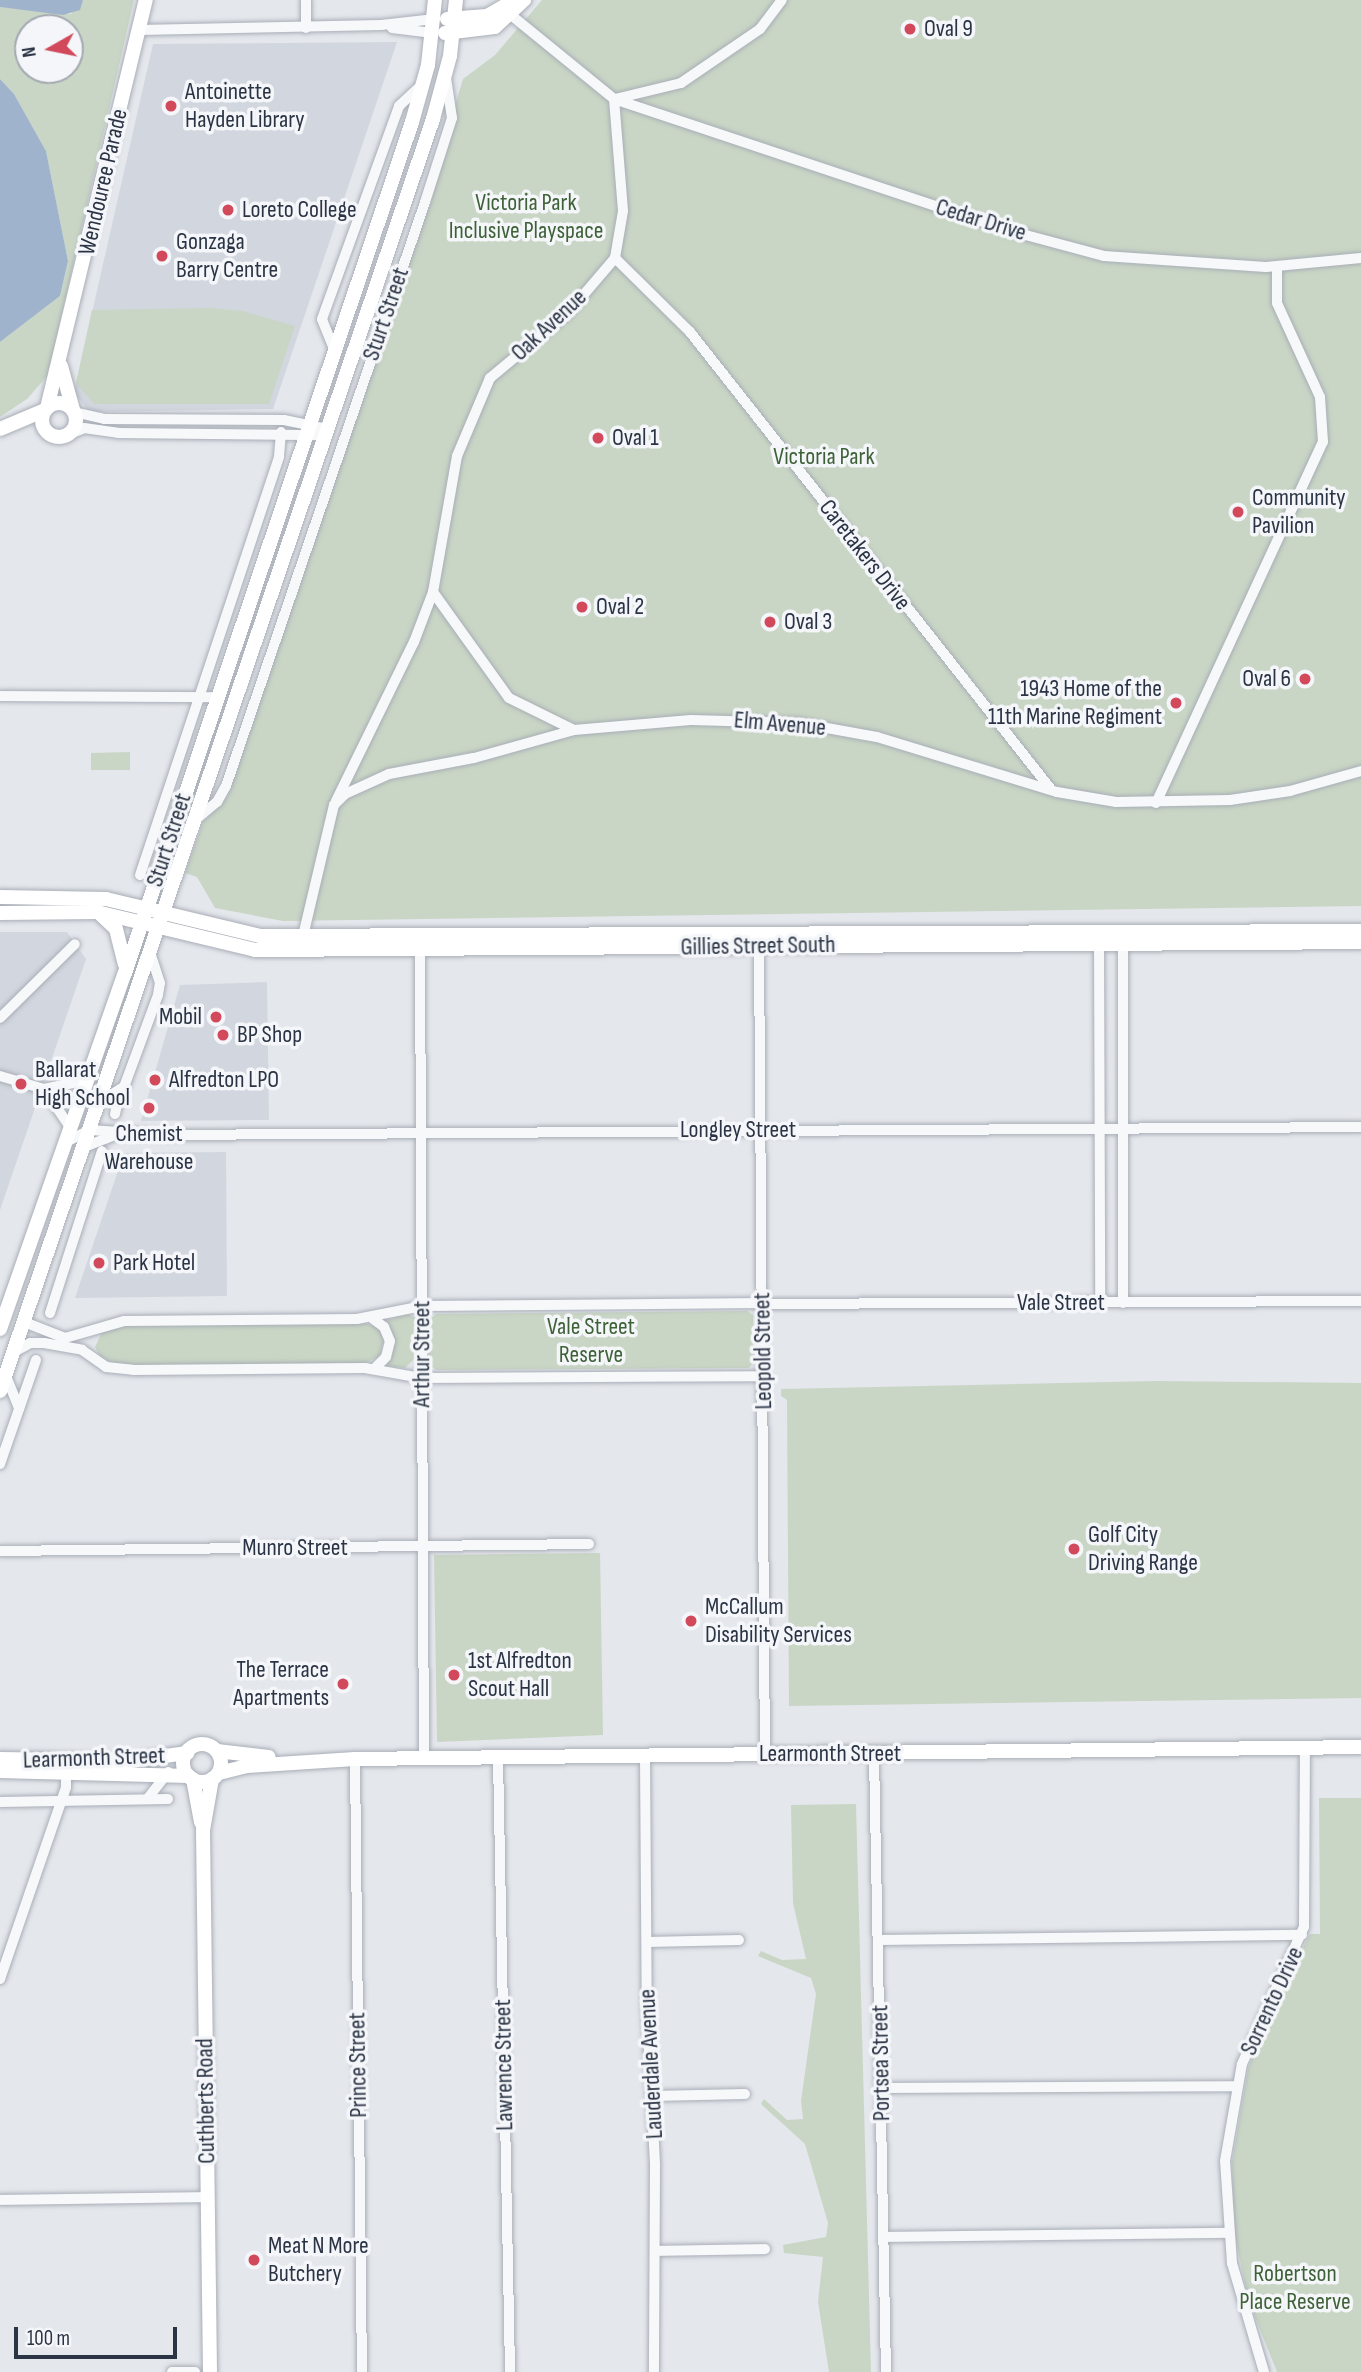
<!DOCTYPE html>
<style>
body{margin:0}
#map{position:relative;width:1361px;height:2372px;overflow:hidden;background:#e4e7ec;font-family:"Sofia Sans Condensed",sans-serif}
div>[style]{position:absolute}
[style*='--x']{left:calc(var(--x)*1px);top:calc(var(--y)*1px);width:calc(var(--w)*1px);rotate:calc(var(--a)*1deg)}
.built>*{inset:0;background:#d2d6de}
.green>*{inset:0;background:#c9d6c5}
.water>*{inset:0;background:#9fb4cc}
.roads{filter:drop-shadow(0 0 2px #a9aeb7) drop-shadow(0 0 2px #a9aeb7)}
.street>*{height:10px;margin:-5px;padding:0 5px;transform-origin:5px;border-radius:5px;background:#f7f8fa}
.secondary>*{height:14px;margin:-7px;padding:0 7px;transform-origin:7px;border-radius:7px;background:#fff}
.secondary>.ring{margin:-7px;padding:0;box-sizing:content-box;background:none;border:14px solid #fff;border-radius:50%}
.dots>*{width:19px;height:19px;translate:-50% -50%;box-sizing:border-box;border:4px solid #f4f6f9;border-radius:50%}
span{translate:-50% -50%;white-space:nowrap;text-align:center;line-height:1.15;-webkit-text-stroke:7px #f4f6f9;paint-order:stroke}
.poi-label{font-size:24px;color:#2b3445}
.left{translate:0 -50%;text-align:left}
.right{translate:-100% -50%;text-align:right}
.street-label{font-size:24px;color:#2b3445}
.park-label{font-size:24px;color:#3f6138}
.north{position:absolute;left:14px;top:14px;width:70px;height:70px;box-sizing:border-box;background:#f4f6f9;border:2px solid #a4a8b1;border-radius:50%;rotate:261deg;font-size:19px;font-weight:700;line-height:28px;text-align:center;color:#2b3445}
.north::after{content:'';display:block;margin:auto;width:24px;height:32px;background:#d1495b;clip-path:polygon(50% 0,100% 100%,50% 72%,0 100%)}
.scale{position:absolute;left:14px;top:2327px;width:163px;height:32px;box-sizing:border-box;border:4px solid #2b3445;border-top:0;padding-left:9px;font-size:21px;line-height:24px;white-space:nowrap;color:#2b3445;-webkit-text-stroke:5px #f4f6f9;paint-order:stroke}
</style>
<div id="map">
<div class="built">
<i style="clip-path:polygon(397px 42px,273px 409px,89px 412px,74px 392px,153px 44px)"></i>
<i style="clip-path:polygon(0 932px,67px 932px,86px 959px,0 1210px)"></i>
<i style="clip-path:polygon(267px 982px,269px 1120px,141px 1121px,180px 985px)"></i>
<i style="clip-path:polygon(226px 1152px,227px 1296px,75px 1298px,124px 1153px)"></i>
</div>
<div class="green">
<i style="clip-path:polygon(evenodd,83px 0,134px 0,48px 375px,27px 399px,0 417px,0 342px,60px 296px,68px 261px,46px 151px,14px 94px,0 79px,0 7px,71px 14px,83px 0,28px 28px,70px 28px,70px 70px,28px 70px,28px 28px)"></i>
<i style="clip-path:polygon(542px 0,1361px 0,1361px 906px,283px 921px,215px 908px,197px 877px,185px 873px,203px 822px,227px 796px,412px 248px,463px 79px,495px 55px)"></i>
<i style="clip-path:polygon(209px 308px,242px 311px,295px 326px,269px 404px,94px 404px,76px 383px,92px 310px)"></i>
<i style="clip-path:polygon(130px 752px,130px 770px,91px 770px,91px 753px)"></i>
<i style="clip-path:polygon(747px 1311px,753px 1315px,754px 1362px,749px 1368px,436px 1370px,429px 1365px,429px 1320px,436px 1314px)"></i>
<i style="clip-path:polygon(408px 1314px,415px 1318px,414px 1359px,405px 1368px,387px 1366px,395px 1342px,386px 1320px)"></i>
<i style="clip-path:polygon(363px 1323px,378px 1327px,384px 1339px,380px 1356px,364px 1364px,122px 1366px,100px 1357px,95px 1347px,102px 1332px,128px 1325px)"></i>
<i style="clip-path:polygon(1156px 1381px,1361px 1383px,1361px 1698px,789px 1706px,787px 1400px,781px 1396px,781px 1389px)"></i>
<i style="clip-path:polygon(600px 1553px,603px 1735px,437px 1742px,434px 1555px)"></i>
<i style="clip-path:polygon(1319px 1798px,1361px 1798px,1361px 2372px,1277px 2372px,1249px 2302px,1234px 2232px,1232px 2163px,1248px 2069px,1266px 2020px,1310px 1934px,1320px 1934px)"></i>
<i style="clip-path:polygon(856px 1804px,871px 2372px,829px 2372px,818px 2302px,823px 2257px,784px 2253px,783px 2245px,826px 2237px,828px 2223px,805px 2144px,761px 2104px,764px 2099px,787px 2120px,803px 2119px,801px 2101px,816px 1994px,811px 1978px,758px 1956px,761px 1951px,782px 1960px,806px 1959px,793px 1903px,791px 1805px)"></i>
</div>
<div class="water">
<i style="clip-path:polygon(0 0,83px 0,80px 10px,63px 15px,0 7px)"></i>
<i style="clip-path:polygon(0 79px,14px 94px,46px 151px,68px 261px,60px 296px,0 342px)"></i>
</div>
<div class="roads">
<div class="street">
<i style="--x:306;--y:0;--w:28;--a:90"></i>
<i style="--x:511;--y:15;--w:133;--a:39.2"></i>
<i style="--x:614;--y:99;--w:112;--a:85.4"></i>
<i style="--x:623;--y:211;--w:48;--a:99.7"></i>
<i style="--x:615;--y:258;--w:72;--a:130.5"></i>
<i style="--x:568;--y:313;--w:102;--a:140.2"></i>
<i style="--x:490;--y:378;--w:85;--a:112.9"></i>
<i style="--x:457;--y:456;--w:138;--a:100"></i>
<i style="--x:433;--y:592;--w:130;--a:54.4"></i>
<i style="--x:509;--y:698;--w:72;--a:26.2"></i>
<i style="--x:392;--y:28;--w:41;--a:7"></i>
<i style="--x:139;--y:30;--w:242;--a:-1.2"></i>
<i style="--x:381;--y:25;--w:54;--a:-6.3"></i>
<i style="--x:614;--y:99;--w:414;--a:18.4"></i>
<i style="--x:1007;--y:230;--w:100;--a:15"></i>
<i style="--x:1104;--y:256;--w:162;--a:3.9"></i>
<i style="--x:1266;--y:267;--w:95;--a:-5.4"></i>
<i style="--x:615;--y:99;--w:68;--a:-13.6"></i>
<i style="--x:681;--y:83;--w:96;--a:-34.4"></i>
<i style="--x:760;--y:29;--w:36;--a:-53"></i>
<i style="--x:615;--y:258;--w:105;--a:44.6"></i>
<i style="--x:690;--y:332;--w:581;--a:51.71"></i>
<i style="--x:334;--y:349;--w:32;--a:-112"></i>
<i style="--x:322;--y:319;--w:226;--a:-70.1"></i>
<i style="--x:399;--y:106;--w:34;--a:-43"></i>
<i style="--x:74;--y:412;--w:31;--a:13"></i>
<i style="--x:104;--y:419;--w:180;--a:0.3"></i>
<i style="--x:284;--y:420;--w:45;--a:11.6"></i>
<i style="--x:67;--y:435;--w:18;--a:-22"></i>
<i style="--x:84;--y:428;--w:34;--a:8"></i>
<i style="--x:118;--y:433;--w:208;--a:0.6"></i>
<i style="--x:0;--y:696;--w:216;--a:0.3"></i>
<i style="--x:336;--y:801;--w:177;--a:-63.9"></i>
<i style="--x:414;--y:642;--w:53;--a:-69.2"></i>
<i style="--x:1156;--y:803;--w:398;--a:-65.2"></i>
<i style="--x:1323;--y:442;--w:45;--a:-93.8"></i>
<i style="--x:1320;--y:397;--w:103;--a:-114.6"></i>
<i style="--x:1277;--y:303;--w:36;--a:-90"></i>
<i style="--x:194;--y:821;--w:30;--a:-40"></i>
<i style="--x:217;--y:802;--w:18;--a:-61"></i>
<i style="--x:226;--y:786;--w:617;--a:-71.18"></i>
<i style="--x:425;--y:202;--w:88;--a:-72.2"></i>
<i style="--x:452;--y:118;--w:40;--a:-98.5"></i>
<i style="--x:140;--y:875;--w:441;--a:-71.6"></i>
<i style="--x:279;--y:456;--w:24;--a:-85"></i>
<i style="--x:303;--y:936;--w:135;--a:-76.7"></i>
<i style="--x:334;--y:805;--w:16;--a:-45"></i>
<i style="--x:345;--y:794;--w:48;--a:-24.4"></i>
<i style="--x:389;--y:774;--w:86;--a:-10.7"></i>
<i style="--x:474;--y:758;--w:104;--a:-15.6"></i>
<i style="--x:574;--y:730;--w:117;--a:-4.9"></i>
<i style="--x:691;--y:720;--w:108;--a:1.6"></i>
<i style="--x:799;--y:723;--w:79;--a:10.2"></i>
<i style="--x:877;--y:737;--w:188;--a:17"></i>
<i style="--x:1057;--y:792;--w:60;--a:9.6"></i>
<i style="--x:1116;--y:802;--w:114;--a:-1"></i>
<i style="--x:1230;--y:800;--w:61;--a:-8.5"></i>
<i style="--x:1290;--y:791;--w:74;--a:-15.7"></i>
<i style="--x:1099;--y:943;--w:360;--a:89.8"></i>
<i style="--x:1123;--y:944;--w:359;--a:90"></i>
<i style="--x:759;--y:946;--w:809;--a:89.58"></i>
<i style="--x:420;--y:950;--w:808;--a:89.72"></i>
<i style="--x:0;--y:1018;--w:105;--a:-44.6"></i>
<i style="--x:0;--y:1076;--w:46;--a:16.5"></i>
<i style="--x:44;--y:1089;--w:44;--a:-11.8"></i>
<i style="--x:44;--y:1089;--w:46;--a:55.6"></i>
<i style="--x:98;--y:1103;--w:31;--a:-32"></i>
<i style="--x:124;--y:1087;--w:98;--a:-69.7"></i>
<i style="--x:158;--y:995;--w:12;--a:-81"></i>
<i style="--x:160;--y:983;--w:33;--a:-108"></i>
<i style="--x:115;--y:1114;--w:24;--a:-78"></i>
<i style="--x:66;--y:1142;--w:27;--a:-27"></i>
<i style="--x:90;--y:1130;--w:71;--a:4"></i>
<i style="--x:161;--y:1135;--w:1200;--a:-0.38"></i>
<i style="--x:84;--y:1147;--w:33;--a:-21"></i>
<i style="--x:762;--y:1304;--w:599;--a:-0.29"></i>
<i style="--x:50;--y:1313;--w:170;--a:-72.2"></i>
<i style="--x:372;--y:1318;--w:15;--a:37"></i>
<i style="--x:384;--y:1327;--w:15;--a:67"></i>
<i style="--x:390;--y:1341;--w:16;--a:104"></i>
<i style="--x:386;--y:1357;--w:17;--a:135"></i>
<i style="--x:24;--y:1322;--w:44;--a:21.3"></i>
<i style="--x:65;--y:1338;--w:61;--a:-16.1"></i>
<i style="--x:124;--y:1321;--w:233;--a:-0.5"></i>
<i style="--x:357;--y:1319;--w:66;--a:-11.3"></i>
<i style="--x:422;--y:1306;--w:340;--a:-0.5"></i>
<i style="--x:14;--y:1352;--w:18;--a:-29"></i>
<i style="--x:30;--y:1343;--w:14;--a:0"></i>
<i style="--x:44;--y:1343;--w:39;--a:10"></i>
<i style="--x:82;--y:1350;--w:29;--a:35"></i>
<i style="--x:106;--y:1367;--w:27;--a:6"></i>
<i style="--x:133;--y:1370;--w:232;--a:-0.5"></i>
<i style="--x:365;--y:1368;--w:58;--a:10"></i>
<i style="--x:422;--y:1378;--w:341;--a:-0.3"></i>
<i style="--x:6;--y:1376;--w:35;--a:68"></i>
<i style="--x:0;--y:1464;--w:110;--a:-70.9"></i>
<i style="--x:0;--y:1551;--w:589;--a:-0.68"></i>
<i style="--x:874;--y:1754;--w:618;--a:88.89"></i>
<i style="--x:645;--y:1756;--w:255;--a:89.6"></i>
<i style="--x:647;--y:2011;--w:155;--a:87"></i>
<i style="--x:655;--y:2166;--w:206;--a:90.3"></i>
<i style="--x:498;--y:1757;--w:615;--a:88.88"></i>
<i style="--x:355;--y:1759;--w:613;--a:89.35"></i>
<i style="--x:148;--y:1798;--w:33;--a:-52"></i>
<i style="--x:0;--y:1802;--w:168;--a:-1"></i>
<i style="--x:878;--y:1940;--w:424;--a:-0.7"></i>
<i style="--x:647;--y:1942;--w:92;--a:-1.2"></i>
<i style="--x:0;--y:1979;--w:203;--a:-71"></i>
<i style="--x:66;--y:1787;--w:20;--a:-90"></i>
<i style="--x:882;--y:2088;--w:353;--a:-0.3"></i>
<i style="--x:652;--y:2096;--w:93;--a:-1.2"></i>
<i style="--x:0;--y:2200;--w:208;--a:-0.8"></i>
<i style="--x:885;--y:2237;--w:343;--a:-0.7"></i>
<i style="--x:655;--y:2251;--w:110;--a:-1"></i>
<i style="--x:172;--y:2372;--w:23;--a:0"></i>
<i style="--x:1264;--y:2372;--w:114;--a:-106.4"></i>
<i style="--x:1232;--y:2263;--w:102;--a:-93.9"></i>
<i style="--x:1225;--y:2161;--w:98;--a:-80.1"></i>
<i style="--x:1242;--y:2064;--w:150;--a:-65.7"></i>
<i style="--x:1304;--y:1927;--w:179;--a:-89.7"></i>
</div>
<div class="secondary">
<i style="--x:447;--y:19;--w:40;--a:-4.3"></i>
<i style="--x:487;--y:16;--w:32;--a:-30"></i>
<i style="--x:445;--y:33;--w:50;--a:-6.8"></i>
<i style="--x:495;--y:27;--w:40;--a:-43"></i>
<i style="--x:61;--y:366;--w:46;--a:74.7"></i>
<i class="ring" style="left:42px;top:403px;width:20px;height:20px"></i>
<i style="--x:47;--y:408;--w:420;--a:-76.4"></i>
<i style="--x:0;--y:429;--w:49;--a:-22.9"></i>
<i style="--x:0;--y:897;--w:106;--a:1.1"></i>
<i style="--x:106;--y:899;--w:158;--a:13.5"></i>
<i style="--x:260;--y:936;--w:1101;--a:-0.26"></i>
<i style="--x:0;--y:913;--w:97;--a:-0.6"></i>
<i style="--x:97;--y:912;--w:163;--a:13.5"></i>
<i style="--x:255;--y:950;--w:1106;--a:-0.41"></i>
<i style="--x:99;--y:913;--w:23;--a:43"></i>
<i style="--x:116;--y:929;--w:36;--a:76"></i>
<i style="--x:0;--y:1329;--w:377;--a:-70.7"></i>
<i style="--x:125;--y:973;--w:898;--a:-71.36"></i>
<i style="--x:412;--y:122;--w:59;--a:-74.3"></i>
<i style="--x:428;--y:65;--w:65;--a:-83.9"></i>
<i style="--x:0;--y:1391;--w:1344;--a:-71.2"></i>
<i style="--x:433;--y:119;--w:65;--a:-74.9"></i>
<i style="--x:450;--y:56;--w:56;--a:-83.9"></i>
<i class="ring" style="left:183px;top:1744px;width:24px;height:24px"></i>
<i style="--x:217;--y:1751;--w:52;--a:6.6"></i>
<i style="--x:0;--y:1759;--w:130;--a:0.9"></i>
<i style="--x:130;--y:1761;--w:58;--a:-8"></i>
<i style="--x:0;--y:1771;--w:189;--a:1.5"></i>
<i style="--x:219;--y:1773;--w:29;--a:-14"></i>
<i style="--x:247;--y:1766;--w:108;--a:-3.7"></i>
<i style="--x:355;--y:1759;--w:1006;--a:-0.68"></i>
<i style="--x:193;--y:1779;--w:44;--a:79.5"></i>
<i style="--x:210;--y:2372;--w:542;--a:-90.74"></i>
<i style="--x:203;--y:1830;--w:52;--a:-80"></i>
</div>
</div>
<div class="dots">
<i style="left:910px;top:29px;background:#d1495b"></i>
<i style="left:171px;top:106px;background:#d1495b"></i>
<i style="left:228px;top:210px;background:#d1495b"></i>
<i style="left:162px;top:256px;background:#d1495b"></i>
<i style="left:598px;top:438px;background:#d1495b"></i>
<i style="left:1238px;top:512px;background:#d1495b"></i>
<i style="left:582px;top:607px;background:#d1495b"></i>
<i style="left:770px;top:622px;background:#d1495b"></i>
<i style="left:1305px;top:679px;background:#d1495b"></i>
<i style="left:1176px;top:703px;background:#d1495b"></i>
<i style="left:216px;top:1017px;background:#d1495b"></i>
<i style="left:223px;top:1035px;background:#d1495b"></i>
<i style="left:155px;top:1080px;background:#d1495b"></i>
<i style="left:21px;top:1084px;background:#d1495b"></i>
<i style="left:149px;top:1108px;background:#d1495b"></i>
<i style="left:99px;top:1263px;background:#d1495b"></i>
<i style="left:1074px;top:1549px;background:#d1495b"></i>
<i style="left:691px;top:1621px;background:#d1495b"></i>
<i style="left:454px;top:1675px;background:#d1495b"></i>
<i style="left:343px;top:1684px;background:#d1495b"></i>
<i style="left:254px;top:2260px;background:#d1495b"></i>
</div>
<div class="poi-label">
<span class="left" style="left:924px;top:29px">Oval 9</span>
<span class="left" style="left:185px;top:106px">Antoinette<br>Hayden Library</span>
<span class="left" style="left:242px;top:210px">Loreto College</span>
<span class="left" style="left:176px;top:256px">Gonzaga<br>Barry Centre</span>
<span class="left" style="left:612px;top:438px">Oval 1</span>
<span class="left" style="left:1252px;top:512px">Community<br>Pavilion</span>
<span class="left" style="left:596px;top:607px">Oval 2</span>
<span class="left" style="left:784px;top:622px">Oval 3</span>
<span class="right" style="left:1291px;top:679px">Oval 6</span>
<span class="right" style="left:1162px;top:703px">1943 Home of the<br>11th Marine Regiment</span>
<span class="right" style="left:202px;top:1017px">Mobil</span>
<span class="left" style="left:237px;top:1035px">BP Shop</span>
<span class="left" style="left:35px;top:1084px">Ballarat<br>High School</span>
<span class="left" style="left:169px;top:1080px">Alfredton LPO</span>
<span style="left:149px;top:1148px">Chemist<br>Warehouse</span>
<span class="left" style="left:113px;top:1263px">Park Hotel</span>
<span class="left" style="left:1088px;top:1549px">Golf City<br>Driving Range</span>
<span class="left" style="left:705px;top:1621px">McCallum<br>Disability Services</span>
<span class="left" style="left:468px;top:1675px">1st Alfredton<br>Scout Hall</span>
<span class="right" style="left:329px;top:1684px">The Terrace<br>Apartments</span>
<span class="left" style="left:268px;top:2260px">Meat N More<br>Butchery</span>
</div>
<div class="street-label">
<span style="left:103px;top:182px;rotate:-77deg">Wendouree Parade</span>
<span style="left:981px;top:220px;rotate:17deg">Cedar Drive</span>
<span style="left:386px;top:314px;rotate:-71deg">Sturt Street</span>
<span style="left:549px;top:325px;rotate:-43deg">Oak Avenue</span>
<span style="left:865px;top:555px;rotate:52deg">Caretakers Drive</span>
<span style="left:780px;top:724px;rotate:5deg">Elm Avenue</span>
<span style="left:169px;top:840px;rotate:-72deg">Sturt Street</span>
<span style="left:758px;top:946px;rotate:-1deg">Gillies Street South</span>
<span style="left:738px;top:1130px">Longley Street</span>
<span style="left:1061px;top:1303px">Vale Street</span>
<span style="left:763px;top:1351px;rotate:-91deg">Leopold Street</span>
<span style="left:422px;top:1354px;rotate:-90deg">Arthur Street</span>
<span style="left:295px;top:1548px">Munro Street</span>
<span style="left:830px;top:1754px">Learmonth Street</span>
<span style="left:94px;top:1758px;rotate:-2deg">Learmonth Street</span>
<span style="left:1272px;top:2001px;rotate:-65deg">Sorrento Drive</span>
<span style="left:881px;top:2063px;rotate:-91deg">Portsea Street</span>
<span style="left:651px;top:2064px;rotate:-93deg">Lauderdale Avenue</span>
<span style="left:358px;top:2065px;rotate:-91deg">Prince Street</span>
<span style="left:504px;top:2065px;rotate:-91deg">Lawrence Street</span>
<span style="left:206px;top:2101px;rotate:-91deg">Cuthberts Road</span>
</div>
<div class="park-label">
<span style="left:526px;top:217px">Victoria Park<br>Inclusive Playspace</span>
<span style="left:824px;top:457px">Victoria Park</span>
<span style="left:591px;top:1341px">Vale Street<br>Reserve</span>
<span style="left:1295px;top:2288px">Robertson<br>Place Reserve</span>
</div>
<div class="north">N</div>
<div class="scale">100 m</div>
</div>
